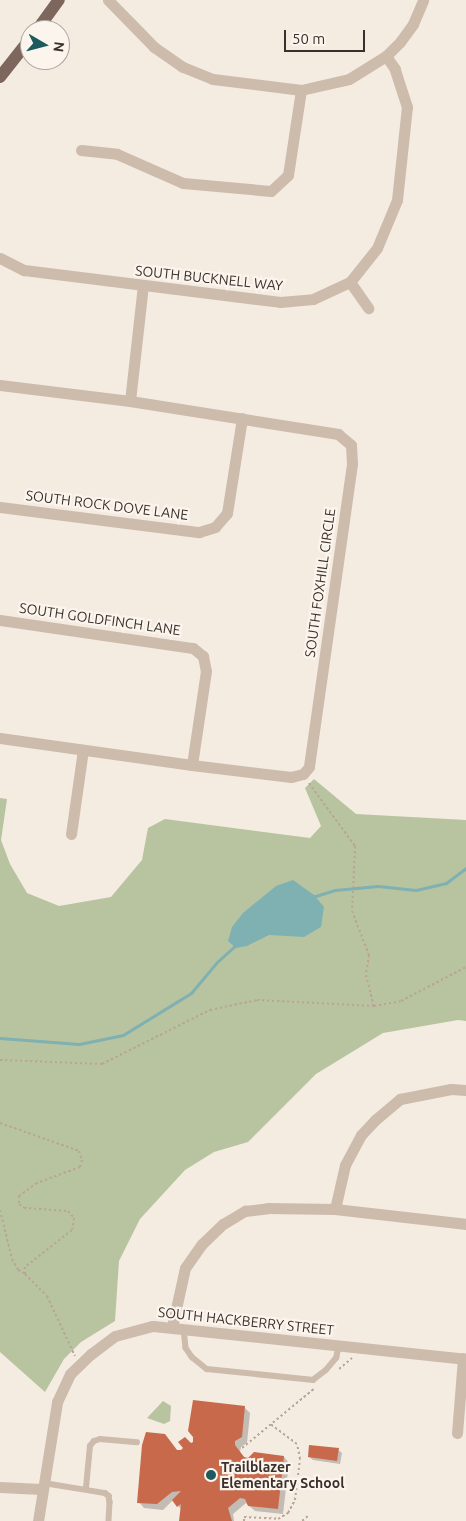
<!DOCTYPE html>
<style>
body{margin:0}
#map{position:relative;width:466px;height:1521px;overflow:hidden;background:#f4ebe1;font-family:Ubuntu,sans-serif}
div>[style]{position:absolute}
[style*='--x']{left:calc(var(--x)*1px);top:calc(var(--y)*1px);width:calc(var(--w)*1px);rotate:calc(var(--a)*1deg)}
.green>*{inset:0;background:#b8c4a0}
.water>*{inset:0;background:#7fb0b2}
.shadow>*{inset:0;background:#0003}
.stream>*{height:3px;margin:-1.5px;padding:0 1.5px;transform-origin:1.5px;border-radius:1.5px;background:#7fb0b2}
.building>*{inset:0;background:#c8694b}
.path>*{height:2px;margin-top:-1px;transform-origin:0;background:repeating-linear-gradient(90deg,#b9a596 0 2.5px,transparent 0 5px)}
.lane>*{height:5.5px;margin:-2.75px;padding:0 2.75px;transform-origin:2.75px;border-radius:2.75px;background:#cdbbac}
.street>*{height:11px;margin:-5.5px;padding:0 5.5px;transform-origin:5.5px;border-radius:5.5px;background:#cdbbac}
.primary>*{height:12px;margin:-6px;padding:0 6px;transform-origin:6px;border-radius:6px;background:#7d675c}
.dots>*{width:14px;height:14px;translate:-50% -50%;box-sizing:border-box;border:2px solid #fbf5ee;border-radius:50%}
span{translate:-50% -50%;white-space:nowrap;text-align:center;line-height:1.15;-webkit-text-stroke:4.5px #fbf5ee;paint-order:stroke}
.street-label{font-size:14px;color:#3b302b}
.poi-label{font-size:14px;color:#3b302b;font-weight:700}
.left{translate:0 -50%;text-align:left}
.north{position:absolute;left:20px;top:20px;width:50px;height:50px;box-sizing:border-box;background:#fbf5ee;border:1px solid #aea6a0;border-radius:50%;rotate:98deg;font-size:14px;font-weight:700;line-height:20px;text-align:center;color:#3b302b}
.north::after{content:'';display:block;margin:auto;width:18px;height:22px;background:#1f5a5e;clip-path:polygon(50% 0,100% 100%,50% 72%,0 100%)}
.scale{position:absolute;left:284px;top:30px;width:81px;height:22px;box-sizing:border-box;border:2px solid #3b302b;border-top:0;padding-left:6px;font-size:15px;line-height:18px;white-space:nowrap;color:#3b302b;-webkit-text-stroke:4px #fbf5ee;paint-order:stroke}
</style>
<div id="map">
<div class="green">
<i style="clip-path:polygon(314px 779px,356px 814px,466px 820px,466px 1021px,458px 1020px,383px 1033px,316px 1074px,248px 1142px,214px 1152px,185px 1170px,140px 1219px,119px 1261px,115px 1321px,81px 1342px,64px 1359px,45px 1392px,0 1352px,0 798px,7px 799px,1px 840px,10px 864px,27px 893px,59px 906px,111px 897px,142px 860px,148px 828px,165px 819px,310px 838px,321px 826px,305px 788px)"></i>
<i style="clip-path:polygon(163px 1401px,171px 1406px,170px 1421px,164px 1424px,147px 1418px)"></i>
</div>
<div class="water">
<i style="clip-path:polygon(293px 880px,314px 895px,324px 907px,321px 927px,304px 937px,269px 935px,247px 946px,236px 948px,228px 941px,232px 927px,243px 913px,276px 886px)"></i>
</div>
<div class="shadow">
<i style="clip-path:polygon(244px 1407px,250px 1413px,247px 1443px,241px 1447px,240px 1452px,245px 1458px,284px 1457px,289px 1463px,283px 1514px,255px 1511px,246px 1503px,233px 1514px,234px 1521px,180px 1521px,182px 1510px,173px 1500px,163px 1510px,144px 1508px,139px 1502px,178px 1451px,182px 1451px)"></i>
<i style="clip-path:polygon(338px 1450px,342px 1453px,340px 1464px,313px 1460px,309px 1457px)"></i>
</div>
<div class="stream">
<i style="--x:312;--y:897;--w:24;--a:-17"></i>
<i style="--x:335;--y:890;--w:43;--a:-5.3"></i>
<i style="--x:378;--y:886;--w:38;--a:6"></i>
<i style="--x:416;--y:890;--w:31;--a:-13"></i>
<i style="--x:446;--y:883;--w:25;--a:-37"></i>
<i style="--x:0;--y:1038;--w:79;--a:4.3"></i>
<i style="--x:79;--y:1044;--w:45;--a:-11.6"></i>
<i style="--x:123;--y:1035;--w:80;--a:-31.7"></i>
<i style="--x:191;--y:993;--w:40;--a:-50"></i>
<i style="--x:217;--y:962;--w:27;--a:-42"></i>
</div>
<div class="building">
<i style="clip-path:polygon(193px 1400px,245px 1406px,242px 1437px,235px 1441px,235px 1445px,244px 1457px,248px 1458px,254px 1452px,284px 1456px,278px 1509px,248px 1506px,245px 1499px,240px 1498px,228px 1508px,232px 1521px,179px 1521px,181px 1504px,177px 1507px,172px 1500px,181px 1491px,172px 1492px,157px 1504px,137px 1503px,142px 1445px,146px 1432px,165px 1434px,177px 1450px,181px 1450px,183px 1448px,178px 1442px,185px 1437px,191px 1443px,193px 1442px,193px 1437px,188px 1431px)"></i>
<i style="clip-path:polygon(309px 1445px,339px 1448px,337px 1461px,308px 1457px)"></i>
</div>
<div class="path">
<i style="--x:309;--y:783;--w:78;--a:53.9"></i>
<i style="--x:355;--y:846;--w:65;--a:92.6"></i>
<i style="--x:352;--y:911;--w:47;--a:68.9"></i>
<i style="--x:369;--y:955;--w:20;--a:99"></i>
<i style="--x:366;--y:975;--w:32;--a:76"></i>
<i style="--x:0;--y:1060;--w:102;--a:2.2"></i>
<i style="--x:102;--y:1064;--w:121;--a:-26.6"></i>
<i style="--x:210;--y:1010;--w:48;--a:-12"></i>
<i style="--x:257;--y:1000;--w:117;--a:2.9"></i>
<i style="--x:374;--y:1006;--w:27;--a:-10"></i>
<i style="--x:401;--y:1001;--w:73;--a:-27.6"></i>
<i style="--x:0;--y:1123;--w:84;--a:19.5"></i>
<i style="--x:79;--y:1151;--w:9;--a:72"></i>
<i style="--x:82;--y:1160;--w:7;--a:106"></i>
<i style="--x:80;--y:1167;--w:46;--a:159.6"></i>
<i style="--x:37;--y:1183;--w:22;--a:144"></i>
<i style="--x:19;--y:1196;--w:8;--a:90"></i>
<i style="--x:19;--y:1204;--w:6;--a:39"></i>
<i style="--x:24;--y:1208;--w:44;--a:3.9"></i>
<i style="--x:68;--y:1211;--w:9;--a:49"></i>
<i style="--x:74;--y:1218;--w:12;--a:99"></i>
<i style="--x:72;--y:1230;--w:60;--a:141.8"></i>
<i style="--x:25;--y:1267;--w:7;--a:90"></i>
<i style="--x:25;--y:1274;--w:31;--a:45"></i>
<i style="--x:47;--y:1296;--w:66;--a:65"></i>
<i style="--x:0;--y:1210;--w:50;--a:76.2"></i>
<i style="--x:12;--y:1259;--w:13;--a:61"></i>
<i style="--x:18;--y:1270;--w:7;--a:27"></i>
<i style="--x:339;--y:1369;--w:17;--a:-40"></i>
<i style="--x:242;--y:1448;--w:94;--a:-39.4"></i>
<i style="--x:244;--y:1521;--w:4;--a:-90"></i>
<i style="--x:244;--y:1517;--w:34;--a:3"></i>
<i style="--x:278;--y:1519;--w:12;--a:-31"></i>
<i style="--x:288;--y:1513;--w:15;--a:-62"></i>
<i style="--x:295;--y:1500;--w:41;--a:-83"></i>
<i style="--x:300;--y:1459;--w:15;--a:-101"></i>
<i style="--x:297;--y:1444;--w:34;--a:-143"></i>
<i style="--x:302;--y:1521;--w:8;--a:-40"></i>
</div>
<div class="lane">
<i style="--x:184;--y:1329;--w:19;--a:84"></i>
<i style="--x:186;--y:1348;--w:11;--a:56"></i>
<i style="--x:192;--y:1357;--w:19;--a:39"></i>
<i style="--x:207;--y:1369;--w:107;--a:5.9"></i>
<i style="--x:313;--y:1380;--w:16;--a:-38"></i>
<i style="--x:326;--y:1370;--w:16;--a:-50"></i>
<i style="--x:336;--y:1358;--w:13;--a:-77"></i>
<i style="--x:44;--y:1483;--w:62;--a:9.3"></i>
<i style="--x:105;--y:1493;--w:5;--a:37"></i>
<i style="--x:109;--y:1496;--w:6;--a:81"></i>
<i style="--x:110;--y:1502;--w:19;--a:93"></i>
<i style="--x:86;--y:1488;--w:42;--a:-84.6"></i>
<i style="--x:90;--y:1446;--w:6;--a:-51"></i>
<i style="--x:94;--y:1441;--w:6;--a:-18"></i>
<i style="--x:100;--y:1439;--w:37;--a:5"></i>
</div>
<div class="street">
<i style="--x:108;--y:0;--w:66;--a:45.6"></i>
<i style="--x:154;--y:47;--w:35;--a:35"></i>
<i style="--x:183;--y:67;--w:32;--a:22"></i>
<i style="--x:213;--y:79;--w:89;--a:7.1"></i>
<i style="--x:301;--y:90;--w:49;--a:-12.9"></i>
<i style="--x:349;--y:79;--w:44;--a:-31.9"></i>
<i style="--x:386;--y:56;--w:20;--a:-45"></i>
<i style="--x:400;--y:42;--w:22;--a:-54"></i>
<i style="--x:413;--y:24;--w:26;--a:-67"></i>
<i style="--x:81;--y:150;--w:36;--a:6"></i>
<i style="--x:117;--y:154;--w:72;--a:23.7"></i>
<i style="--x:183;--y:183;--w:88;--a:5.2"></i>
<i style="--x:271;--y:191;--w:23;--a:-43"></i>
<i style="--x:288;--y:175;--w:86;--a:-81.3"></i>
<i style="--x:0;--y:258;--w:27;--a:27"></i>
<i style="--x:24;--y:270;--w:258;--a:7.1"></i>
<i style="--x:280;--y:302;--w:33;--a:-5"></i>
<i style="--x:313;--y:299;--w:41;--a:-24.7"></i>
<i style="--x:350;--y:282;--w:43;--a:-51.5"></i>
<i style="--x:377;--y:248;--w:52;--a:-67.4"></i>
<i style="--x:397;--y:200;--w:94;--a:-83.9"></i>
<i style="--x:407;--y:107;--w:40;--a:-108"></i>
<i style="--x:395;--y:69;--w:16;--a:-125"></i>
<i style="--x:350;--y:282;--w:32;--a:55"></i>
<i style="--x:0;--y:385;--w:131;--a:7"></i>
<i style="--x:130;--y:401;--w:211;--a:9"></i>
<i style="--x:338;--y:434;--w:17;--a:40"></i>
<i style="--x:351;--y:445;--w:19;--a:87"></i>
<i style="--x:352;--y:464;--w:306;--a:98.1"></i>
<i style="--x:309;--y:767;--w:9;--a:131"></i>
<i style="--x:303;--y:774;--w:12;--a:166"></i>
<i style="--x:291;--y:777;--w:100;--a:-173.1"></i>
<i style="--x:192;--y:765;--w:194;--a:-172"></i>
<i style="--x:130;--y:401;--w:116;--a:-83.6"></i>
<i style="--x:0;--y:507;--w:201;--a:7.2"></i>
<i style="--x:199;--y:532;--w:17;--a:-17"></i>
<i style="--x:215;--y:527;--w:18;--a:-49"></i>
<i style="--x:227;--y:513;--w:96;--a:-81"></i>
<i style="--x:0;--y:620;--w:195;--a:8.3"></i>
<i style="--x:193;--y:648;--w:13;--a:39"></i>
<i style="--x:203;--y:656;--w:15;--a:79"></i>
<i style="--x:206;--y:671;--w:95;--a:98.5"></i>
<i style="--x:71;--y:834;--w:85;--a:-81.9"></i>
<i style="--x:335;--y:1209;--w:45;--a:-77.2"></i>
<i style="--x:345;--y:1165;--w:34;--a:-62"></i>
<i style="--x:361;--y:1135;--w:21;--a:-47"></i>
<i style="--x:375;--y:1120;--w:33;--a:-40"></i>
<i style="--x:400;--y:1099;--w:52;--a:-11.1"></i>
<i style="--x:451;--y:1089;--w:15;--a:4"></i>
<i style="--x:172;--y:1327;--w:60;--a:-77.6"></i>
<i style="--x:185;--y:1268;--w:29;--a:-55"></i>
<i style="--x:202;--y:1244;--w:29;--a:-44"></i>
<i style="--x:223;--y:1224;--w:26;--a:-31"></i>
<i style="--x:245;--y:1211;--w:23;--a:-7"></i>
<i style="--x:268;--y:1208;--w:67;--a:0.9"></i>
<i style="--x:335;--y:1209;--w:132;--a:6.5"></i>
<i style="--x:457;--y:1433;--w:75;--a:-85.4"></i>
<i style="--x:0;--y:1487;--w:41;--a:2.8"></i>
<i style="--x:38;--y:1521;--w:121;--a:-80.9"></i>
<i style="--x:57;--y:1402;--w:31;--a:-65"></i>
<i style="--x:70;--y:1374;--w:29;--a:-44"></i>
<i style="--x:91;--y:1354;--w:30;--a:-37"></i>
<i style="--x:115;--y:1336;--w:39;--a:-15"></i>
<i style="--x:153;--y:1326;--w:315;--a:6"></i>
</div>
<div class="primary">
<i style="--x:37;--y:30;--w:37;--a:-54"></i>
<i style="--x:0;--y:77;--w:48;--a:-51.7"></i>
</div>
<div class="dots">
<i style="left:211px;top:1475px;background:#1f5a5e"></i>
</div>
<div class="street-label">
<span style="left:209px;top:278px;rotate:6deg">SOUTH BUCKNELL WAY</span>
<span style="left:107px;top:505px;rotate:7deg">SOUTH ROCK DOVE LANE</span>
<span style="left:320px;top:583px;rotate:-82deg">SOUTH FOXHILL CIRCLE</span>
<span style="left:100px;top:619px;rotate:8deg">SOUTH GOLDFINCH LANE</span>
<span style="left:246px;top:1321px;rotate:6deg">SOUTH HACKBERRY STREET</span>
</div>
<div class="poi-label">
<span class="left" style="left:221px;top:1475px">Trailblazer<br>Elementary School</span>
</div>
<div class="north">N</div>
<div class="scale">50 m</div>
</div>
